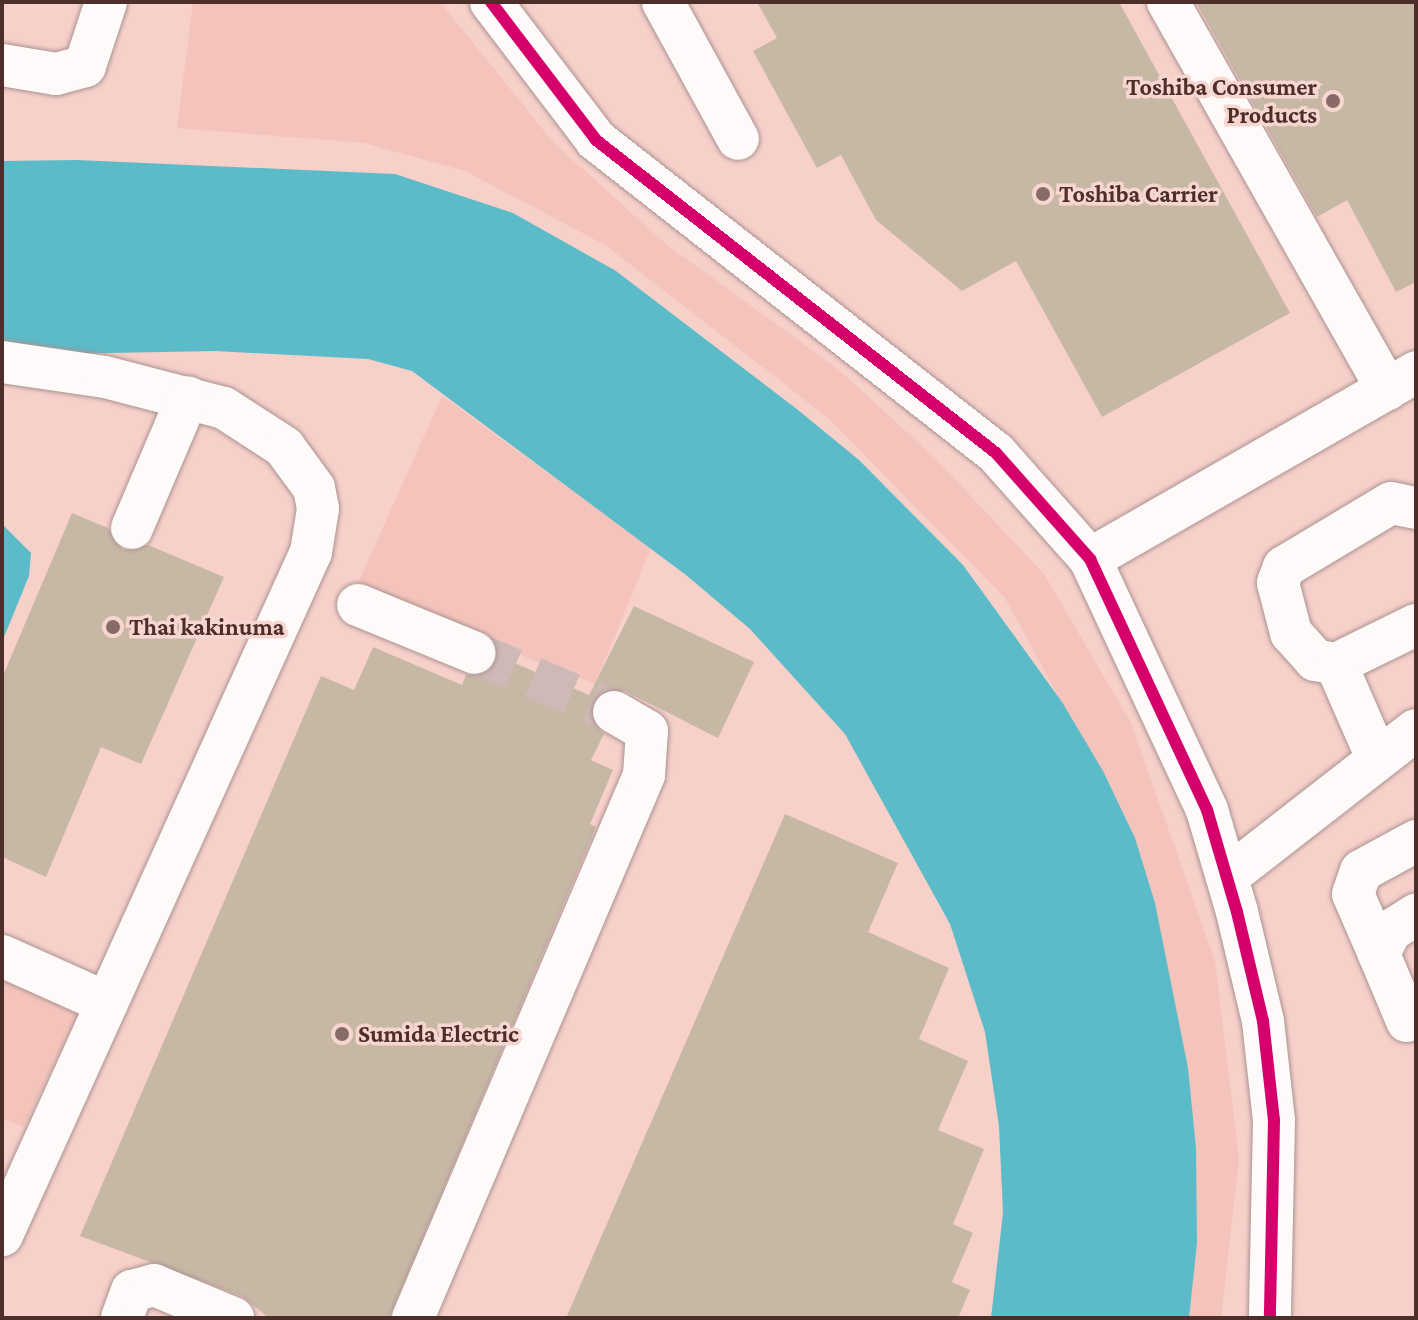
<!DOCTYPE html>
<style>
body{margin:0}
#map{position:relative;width:1418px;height:1320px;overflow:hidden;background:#efdcd9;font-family:"Crimson Pro",serif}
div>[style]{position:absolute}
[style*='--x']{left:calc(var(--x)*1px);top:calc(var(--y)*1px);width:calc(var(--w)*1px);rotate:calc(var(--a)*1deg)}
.built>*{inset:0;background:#f7d0ca}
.green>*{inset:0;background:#f4c4bc}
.water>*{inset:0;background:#5bbbc8}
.building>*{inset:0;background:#c7b8a6}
.minor-tunnel>*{height:42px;margin-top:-21px;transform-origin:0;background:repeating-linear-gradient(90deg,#cfb9b6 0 42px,transparent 0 63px)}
.roads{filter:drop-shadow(0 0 2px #aa9390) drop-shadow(0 0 2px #aa9390)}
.minor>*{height:42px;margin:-21px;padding:0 21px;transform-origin:21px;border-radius:21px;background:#fdfaf9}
.cycleway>*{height:12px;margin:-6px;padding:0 6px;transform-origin:6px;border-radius:6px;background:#d6006c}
.dots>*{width:22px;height:22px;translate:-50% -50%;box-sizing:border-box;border:4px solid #f8d6d0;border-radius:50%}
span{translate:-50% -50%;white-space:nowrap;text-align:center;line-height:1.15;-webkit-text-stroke:7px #f8d6d0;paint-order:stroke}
.poi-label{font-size:24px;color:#4e2e29;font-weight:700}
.right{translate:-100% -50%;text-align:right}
.left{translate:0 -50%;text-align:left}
.frame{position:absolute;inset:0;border:4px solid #4e2e29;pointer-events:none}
</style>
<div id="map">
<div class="built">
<i style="clip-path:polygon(2px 2px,1416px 2px,1416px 1318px,2px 1318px)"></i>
</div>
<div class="green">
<i style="clip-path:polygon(193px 2px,440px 2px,554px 143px,666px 244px,838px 369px,934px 457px,1044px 574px,1131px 723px,1215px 961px,1239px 1159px,1221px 1318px,1185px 1318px,1129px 827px,1005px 598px,828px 418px,605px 245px,465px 171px,364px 143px,177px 128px)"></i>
<i style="clip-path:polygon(442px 396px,651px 548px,595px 684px,355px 590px)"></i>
<i style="clip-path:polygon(2px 976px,79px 1012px,24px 1127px,2px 1118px)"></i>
</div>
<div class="water">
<i style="clip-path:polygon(77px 160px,395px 174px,513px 213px,616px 271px,798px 410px,859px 460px,963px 565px,1062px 702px,1103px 771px,1135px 838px,1155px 903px,1188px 1068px,1196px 1148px,1197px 1243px,1189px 1318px,991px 1318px,1003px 1213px,999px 1126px,985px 1032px,950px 924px,845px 734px,750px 629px,686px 575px,412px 371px,368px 359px,215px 351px,2px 355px,2px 161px)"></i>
<i style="clip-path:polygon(2px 524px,31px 553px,29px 576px,2px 642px)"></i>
</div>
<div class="building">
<i style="clip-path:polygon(757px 2px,1119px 2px,1290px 313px,1102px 417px,1016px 261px,962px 291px,876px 220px,841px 155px,817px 168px,753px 51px,777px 38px)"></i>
<i style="clip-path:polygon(1196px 2px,1416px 2px,1416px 282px,1396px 292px,1347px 200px,1317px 217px)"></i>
<i style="clip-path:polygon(72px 513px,108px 528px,123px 550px,148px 545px,224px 577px,141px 764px,101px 747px,46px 877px,2px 857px,2px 678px)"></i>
<i style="clip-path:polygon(634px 606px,754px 662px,718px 738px,625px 691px,603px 691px,593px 701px,593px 723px,604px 734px,591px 760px,613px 770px,590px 824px,596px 827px,389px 1318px,269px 1318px,242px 1296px,80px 1236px,321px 676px,354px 690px,373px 647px,462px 685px,466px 675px,490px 671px,498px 656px,589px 695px)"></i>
<i style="clip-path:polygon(785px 814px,898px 863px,868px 932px,949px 968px,919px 1039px,968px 1061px,938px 1130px,984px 1149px,953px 1224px,973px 1233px,952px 1282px,970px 1290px,958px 1318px,566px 1318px)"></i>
</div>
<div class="minor-tunnel">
<i style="--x:475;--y:653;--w:151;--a:23"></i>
</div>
<div class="roads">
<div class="minor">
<i style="--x:491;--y:2;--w:173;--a:52.7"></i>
<i style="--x:596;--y:140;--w:508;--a:38.04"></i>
<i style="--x:996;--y:453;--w:142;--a:48.4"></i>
<i style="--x:1090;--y:559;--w:277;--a:65"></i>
<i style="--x:1207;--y:810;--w:106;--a:73.6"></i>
<i style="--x:1237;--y:912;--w:112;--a:76.6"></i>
<i style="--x:1263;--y:1021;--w:100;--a:83.7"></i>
<i style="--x:1274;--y:1120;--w:198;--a:91.2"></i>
<i style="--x:663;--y:2;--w:156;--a:61.3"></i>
<i style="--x:1168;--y:2;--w:445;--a:60.5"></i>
<i style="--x:2;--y:65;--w:55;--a:9.5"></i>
<i style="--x:56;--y:74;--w:30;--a:-15"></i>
<i style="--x:85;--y:66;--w:67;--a:-71.8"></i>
<i style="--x:2;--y:362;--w:104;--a:8.3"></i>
<i style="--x:105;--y:377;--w:123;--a:14.6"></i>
<i style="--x:224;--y:408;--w:72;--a:33"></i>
<i style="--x:284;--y:447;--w:51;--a:53.8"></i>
<i style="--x:314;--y:488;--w:21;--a:79"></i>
<i style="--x:318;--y:509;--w:44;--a:99.2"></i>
<i style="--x:311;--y:552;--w:750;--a:114.34"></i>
<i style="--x:1416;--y:508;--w:25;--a:-169"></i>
<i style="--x:1391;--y:503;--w:125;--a:149.1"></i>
<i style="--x:1284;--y:567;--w:17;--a:111"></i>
<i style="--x:1278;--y:583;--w:52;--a:75.4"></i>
<i style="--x:1291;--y:633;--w:36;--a:48"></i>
<i style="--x:1315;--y:660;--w:21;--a:11"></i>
<i style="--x:1336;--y:664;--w:89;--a:-26"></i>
<i style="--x:132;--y:528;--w:142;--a:-66.9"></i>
<i style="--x:1090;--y:559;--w:376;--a:-29.8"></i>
<i style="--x:358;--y:605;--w:126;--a:22.3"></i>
<i style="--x:1336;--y:664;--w:103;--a:66.4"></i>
<i style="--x:1227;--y:877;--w:239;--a:-37.9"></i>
<i style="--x:1379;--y:954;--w:65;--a:-113.4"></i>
<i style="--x:1353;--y:894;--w:24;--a:-71"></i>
<i style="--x:1361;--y:871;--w:63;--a:-28.6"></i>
<i style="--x:2;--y:956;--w:115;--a:24.1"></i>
<i style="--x:1407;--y:1021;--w:73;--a:-112.7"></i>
<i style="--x:1379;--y:954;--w:25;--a:-64"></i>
<i style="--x:1390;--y:931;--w:31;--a:-32"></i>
<i style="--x:122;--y:1318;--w:29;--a:-70"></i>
<i style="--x:132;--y:1291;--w:23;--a:-15"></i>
<i style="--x:154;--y:1285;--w:86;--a:22.7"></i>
<i style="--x:413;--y:1318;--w:590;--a:-66.95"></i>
<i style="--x:644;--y:775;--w:44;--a:-86.1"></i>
<i style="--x:647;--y:731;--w:38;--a:-150"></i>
</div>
</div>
<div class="cycleway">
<i style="--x:491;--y:2;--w:173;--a:52.7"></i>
<i style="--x:596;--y:140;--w:508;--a:38.04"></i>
<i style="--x:996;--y:453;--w:142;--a:48.4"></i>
<i style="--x:1090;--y:559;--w:277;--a:65"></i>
<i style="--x:1207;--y:810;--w:106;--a:73.6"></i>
<i style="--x:1237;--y:912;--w:112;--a:76.6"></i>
<i style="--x:1263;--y:1021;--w:100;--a:83.7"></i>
<i style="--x:1274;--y:1120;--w:198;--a:91.2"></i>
</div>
<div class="dots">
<i style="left:1333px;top:101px;background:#866b67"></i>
<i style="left:1043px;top:194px;background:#866b67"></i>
<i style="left:113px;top:627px;background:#866b67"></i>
<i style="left:342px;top:1034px;background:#866b67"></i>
</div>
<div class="poi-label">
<span class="right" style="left:1317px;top:101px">Toshiba Consumer<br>Products</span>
<span class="left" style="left:1059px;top:194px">Toshiba Carrier</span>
<span class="left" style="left:129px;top:627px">Thai kakinuma</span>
<span class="left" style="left:358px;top:1034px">Sumida Electric</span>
</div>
<div class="frame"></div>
</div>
